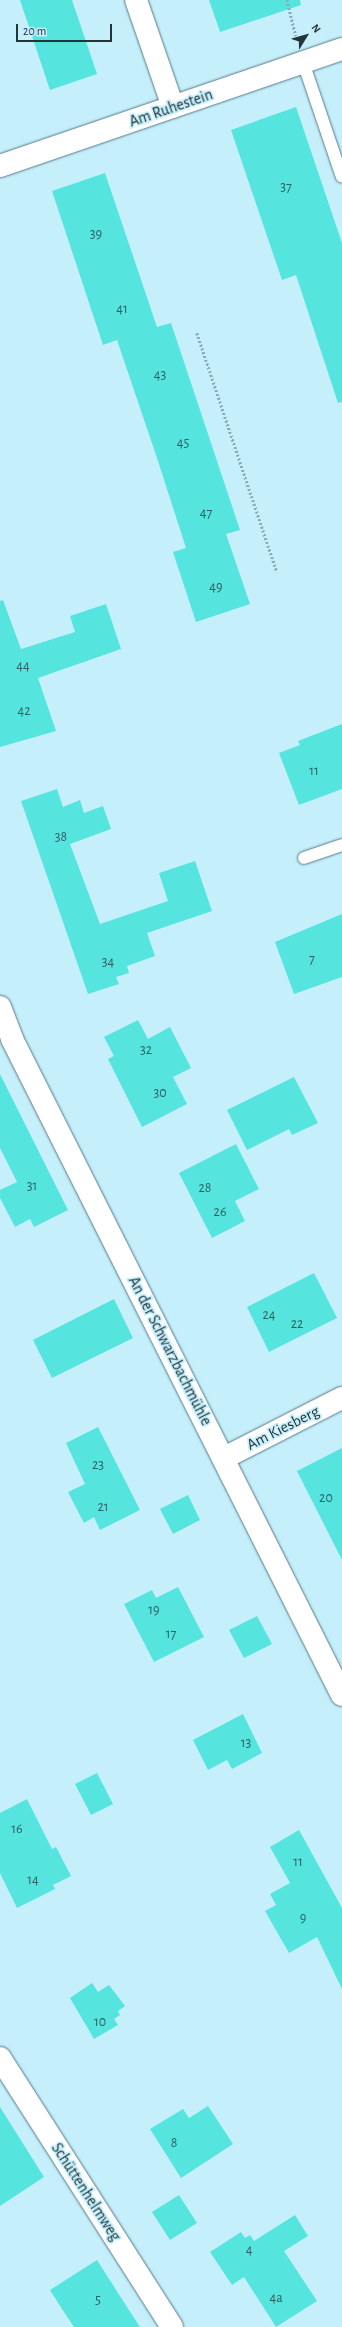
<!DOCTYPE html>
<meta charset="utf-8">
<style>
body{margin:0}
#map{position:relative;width:342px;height:2327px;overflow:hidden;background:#c6effc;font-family:"Alegreya Sans",sans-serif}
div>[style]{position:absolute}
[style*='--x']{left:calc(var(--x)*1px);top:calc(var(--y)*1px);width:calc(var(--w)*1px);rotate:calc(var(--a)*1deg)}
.building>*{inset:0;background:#56e4de}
.path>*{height:2.5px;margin-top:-1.25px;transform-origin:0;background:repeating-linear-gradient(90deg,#8aabb5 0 2px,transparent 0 4px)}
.roads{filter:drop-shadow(0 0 1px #557b87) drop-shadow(0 0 1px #557b87)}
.lane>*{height:12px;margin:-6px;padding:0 6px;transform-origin:6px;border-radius:6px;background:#fff}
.street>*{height:22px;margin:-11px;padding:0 11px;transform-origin:11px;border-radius:11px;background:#fff}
span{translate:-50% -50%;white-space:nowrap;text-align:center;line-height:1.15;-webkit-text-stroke:3.5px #c6effc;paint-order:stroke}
.number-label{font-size:14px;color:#306163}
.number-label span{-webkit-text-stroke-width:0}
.street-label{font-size:16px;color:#24353a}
.north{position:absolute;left:286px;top:16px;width:40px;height:40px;-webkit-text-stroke:3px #c6effc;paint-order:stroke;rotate:53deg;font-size:11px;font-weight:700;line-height:16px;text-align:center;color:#24353a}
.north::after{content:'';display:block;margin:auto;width:14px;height:18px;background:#24353a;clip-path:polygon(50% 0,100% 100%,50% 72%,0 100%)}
.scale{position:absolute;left:16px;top:24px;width:96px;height:18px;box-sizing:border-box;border:2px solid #24353a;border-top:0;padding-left:5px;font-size:12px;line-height:14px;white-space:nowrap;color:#24353a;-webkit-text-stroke:3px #c6effc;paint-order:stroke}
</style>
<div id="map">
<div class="building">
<i style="clip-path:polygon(20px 0,72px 0,97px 74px,50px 90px)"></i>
<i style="clip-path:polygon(209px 0,300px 0,301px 5px,220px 32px)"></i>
<i style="clip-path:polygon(296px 107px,342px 243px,342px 402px,338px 403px,296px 275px,282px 280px,231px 130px)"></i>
<i style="clip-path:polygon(105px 173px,157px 327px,171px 323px,240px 530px,226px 534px,250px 604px,196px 622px,173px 552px,186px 548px,158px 461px,117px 340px,103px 345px,52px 191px)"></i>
<i style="clip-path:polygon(3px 600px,21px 649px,75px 632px,70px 616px,106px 604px,121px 649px,38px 678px,56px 731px,0 747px,0 601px)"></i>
<i style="clip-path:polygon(342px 724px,342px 789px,299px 805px,279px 753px,300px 745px,298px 741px)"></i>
<i style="clip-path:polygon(57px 789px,63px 807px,80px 800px,84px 813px,103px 806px,111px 829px,70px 844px,100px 924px,168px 901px,159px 873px,195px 861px,212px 911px,147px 933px,155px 956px,127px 966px,129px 973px,116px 977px,119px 984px,88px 994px,21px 801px)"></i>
<i style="clip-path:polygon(342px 914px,342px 977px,294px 994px,275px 942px)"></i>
<i style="clip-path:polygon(138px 1020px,148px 1039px,170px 1027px,191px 1068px,173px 1077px,187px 1104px,142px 1127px,108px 1059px,114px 1056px,104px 1037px)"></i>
<i style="clip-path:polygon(0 1074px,68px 1210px,34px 1227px,30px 1219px,15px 1227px,0 1198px,0 1190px,17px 1182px,0 1148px)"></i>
<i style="clip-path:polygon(294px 1077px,318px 1123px,292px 1135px,289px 1129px,247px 1150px,227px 1110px)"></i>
<i style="clip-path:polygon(236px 1144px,259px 1189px,235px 1201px,245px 1221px,212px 1238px,179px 1173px)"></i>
<i style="clip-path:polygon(314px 1273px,337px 1318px,269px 1352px,247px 1307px)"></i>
<i style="clip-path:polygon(114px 1299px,133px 1338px,52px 1378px,33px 1340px)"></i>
<i style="clip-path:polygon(98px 1427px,140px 1510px,100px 1530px,94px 1517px,84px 1523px,68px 1492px,85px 1484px,66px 1443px)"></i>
<i style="clip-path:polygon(342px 1448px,342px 1560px,297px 1471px)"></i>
<i style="clip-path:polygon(188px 1495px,200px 1520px,173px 1534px,160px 1509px)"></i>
<i style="clip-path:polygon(178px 1587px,204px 1637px,154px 1662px,124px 1604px,152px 1590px,156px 1598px)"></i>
<i style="clip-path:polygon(257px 1616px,272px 1644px,244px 1658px,229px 1630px)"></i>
<i style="clip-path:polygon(243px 1714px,262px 1753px,232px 1769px,227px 1760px,208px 1770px,193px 1740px)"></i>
<i style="clip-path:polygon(97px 1773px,113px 1804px,91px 1815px,75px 1784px)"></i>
<i style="clip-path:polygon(27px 1799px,52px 1849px,56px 1847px,71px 1876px,53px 1885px,55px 1889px,17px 1908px,0 1873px,0 1813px)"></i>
<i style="clip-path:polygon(299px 1830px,342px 1908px,342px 1989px,317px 1937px,289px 1953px,265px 1911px,276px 1905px,270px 1894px,290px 1883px,270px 1847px)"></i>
<i style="clip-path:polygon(92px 1983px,98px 1992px,109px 1985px,125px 2006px,118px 2011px,120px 2015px,114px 2019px,118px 2025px,94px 2039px,70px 1998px)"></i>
<i style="clip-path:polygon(208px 2106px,233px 2144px,181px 2178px,150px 2129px,183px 2109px,189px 2118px)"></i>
<i style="clip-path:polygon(0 2107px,44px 2177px,0 2206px)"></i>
<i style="clip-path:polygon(179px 2195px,197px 2223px,170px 2240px,152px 2212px)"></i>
<i style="clip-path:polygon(295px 2215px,308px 2236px,284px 2251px,317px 2301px,276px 2327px,244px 2277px,232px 2285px,210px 2252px,241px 2232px,245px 2238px,250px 2235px,254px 2241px)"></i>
<i style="clip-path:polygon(97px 2260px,127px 2307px,140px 2327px,74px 2327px,62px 2309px,50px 2290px)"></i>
</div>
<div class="path">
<i style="--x:287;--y:0;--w:37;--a:76"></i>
<i style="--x:197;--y:333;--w:252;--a:71.5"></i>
</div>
<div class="roads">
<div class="lane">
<i style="--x:303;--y:62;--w:121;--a:71.3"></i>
<i style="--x:304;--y:858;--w:40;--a:-18.9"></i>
</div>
<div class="street">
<i style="--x:136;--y:0;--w:113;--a:70.9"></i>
<i style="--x:0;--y:166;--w:361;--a:-18.9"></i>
<i style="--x:0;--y:1007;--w:34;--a:69"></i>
<i style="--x:12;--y:1039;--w:734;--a:63.3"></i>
<i style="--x:224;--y:1458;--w:132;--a:-27"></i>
<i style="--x:0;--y:2058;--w:319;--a:57.4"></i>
</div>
</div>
<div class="number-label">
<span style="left:286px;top:187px">37</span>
<span style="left:96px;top:234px">39</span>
<span style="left:122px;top:309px">41</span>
<span style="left:160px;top:375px">43</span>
<span style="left:183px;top:443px">45</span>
<span style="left:206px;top:513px">47</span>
<span style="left:216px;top:587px">49</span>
<span style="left:23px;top:666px">44</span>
<span style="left:24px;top:711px">42</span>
<span style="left:314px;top:771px">11</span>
<span style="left:61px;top:837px">38</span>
<span style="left:312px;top:959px">7</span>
<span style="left:108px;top:962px">34</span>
<span style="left:146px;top:1050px">32</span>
<span style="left:160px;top:1093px">30</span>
<span style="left:32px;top:1186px">31</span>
<span style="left:205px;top:1188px">28</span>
<span style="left:220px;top:1212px">26</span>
<span style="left:269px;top:1315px">24</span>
<span style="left:297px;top:1324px">22</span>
<span style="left:98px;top:1465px">23</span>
<span style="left:326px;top:1498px">20</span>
<span style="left:103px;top:1507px">21</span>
<span style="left:154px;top:1610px">19</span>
<span style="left:171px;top:1634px">17</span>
<span style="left:246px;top:1743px">13</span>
<span style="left:17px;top:1829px">16</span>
<span style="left:298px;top:1862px">11</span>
<span style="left:33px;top:1880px">14</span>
<span style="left:303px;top:1918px">9</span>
<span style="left:100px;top:2022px">10</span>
<span style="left:174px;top:2143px">8</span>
<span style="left:249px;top:2250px">4</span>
<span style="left:276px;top:2298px">4a</span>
<span style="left:98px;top:2300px">5</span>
</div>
<div class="street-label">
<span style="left:171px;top:108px;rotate:-19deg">Am Ruhestein</span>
<span style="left:170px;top:1351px;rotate:63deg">An der Schwarzbachmühle</span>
<span style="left:283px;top:1428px;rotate:-27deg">Am Kiesberg</span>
<span style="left:86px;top:2192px;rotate:57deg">Schüttenhelmweg</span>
</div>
<div class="north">N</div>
<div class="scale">20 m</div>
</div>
